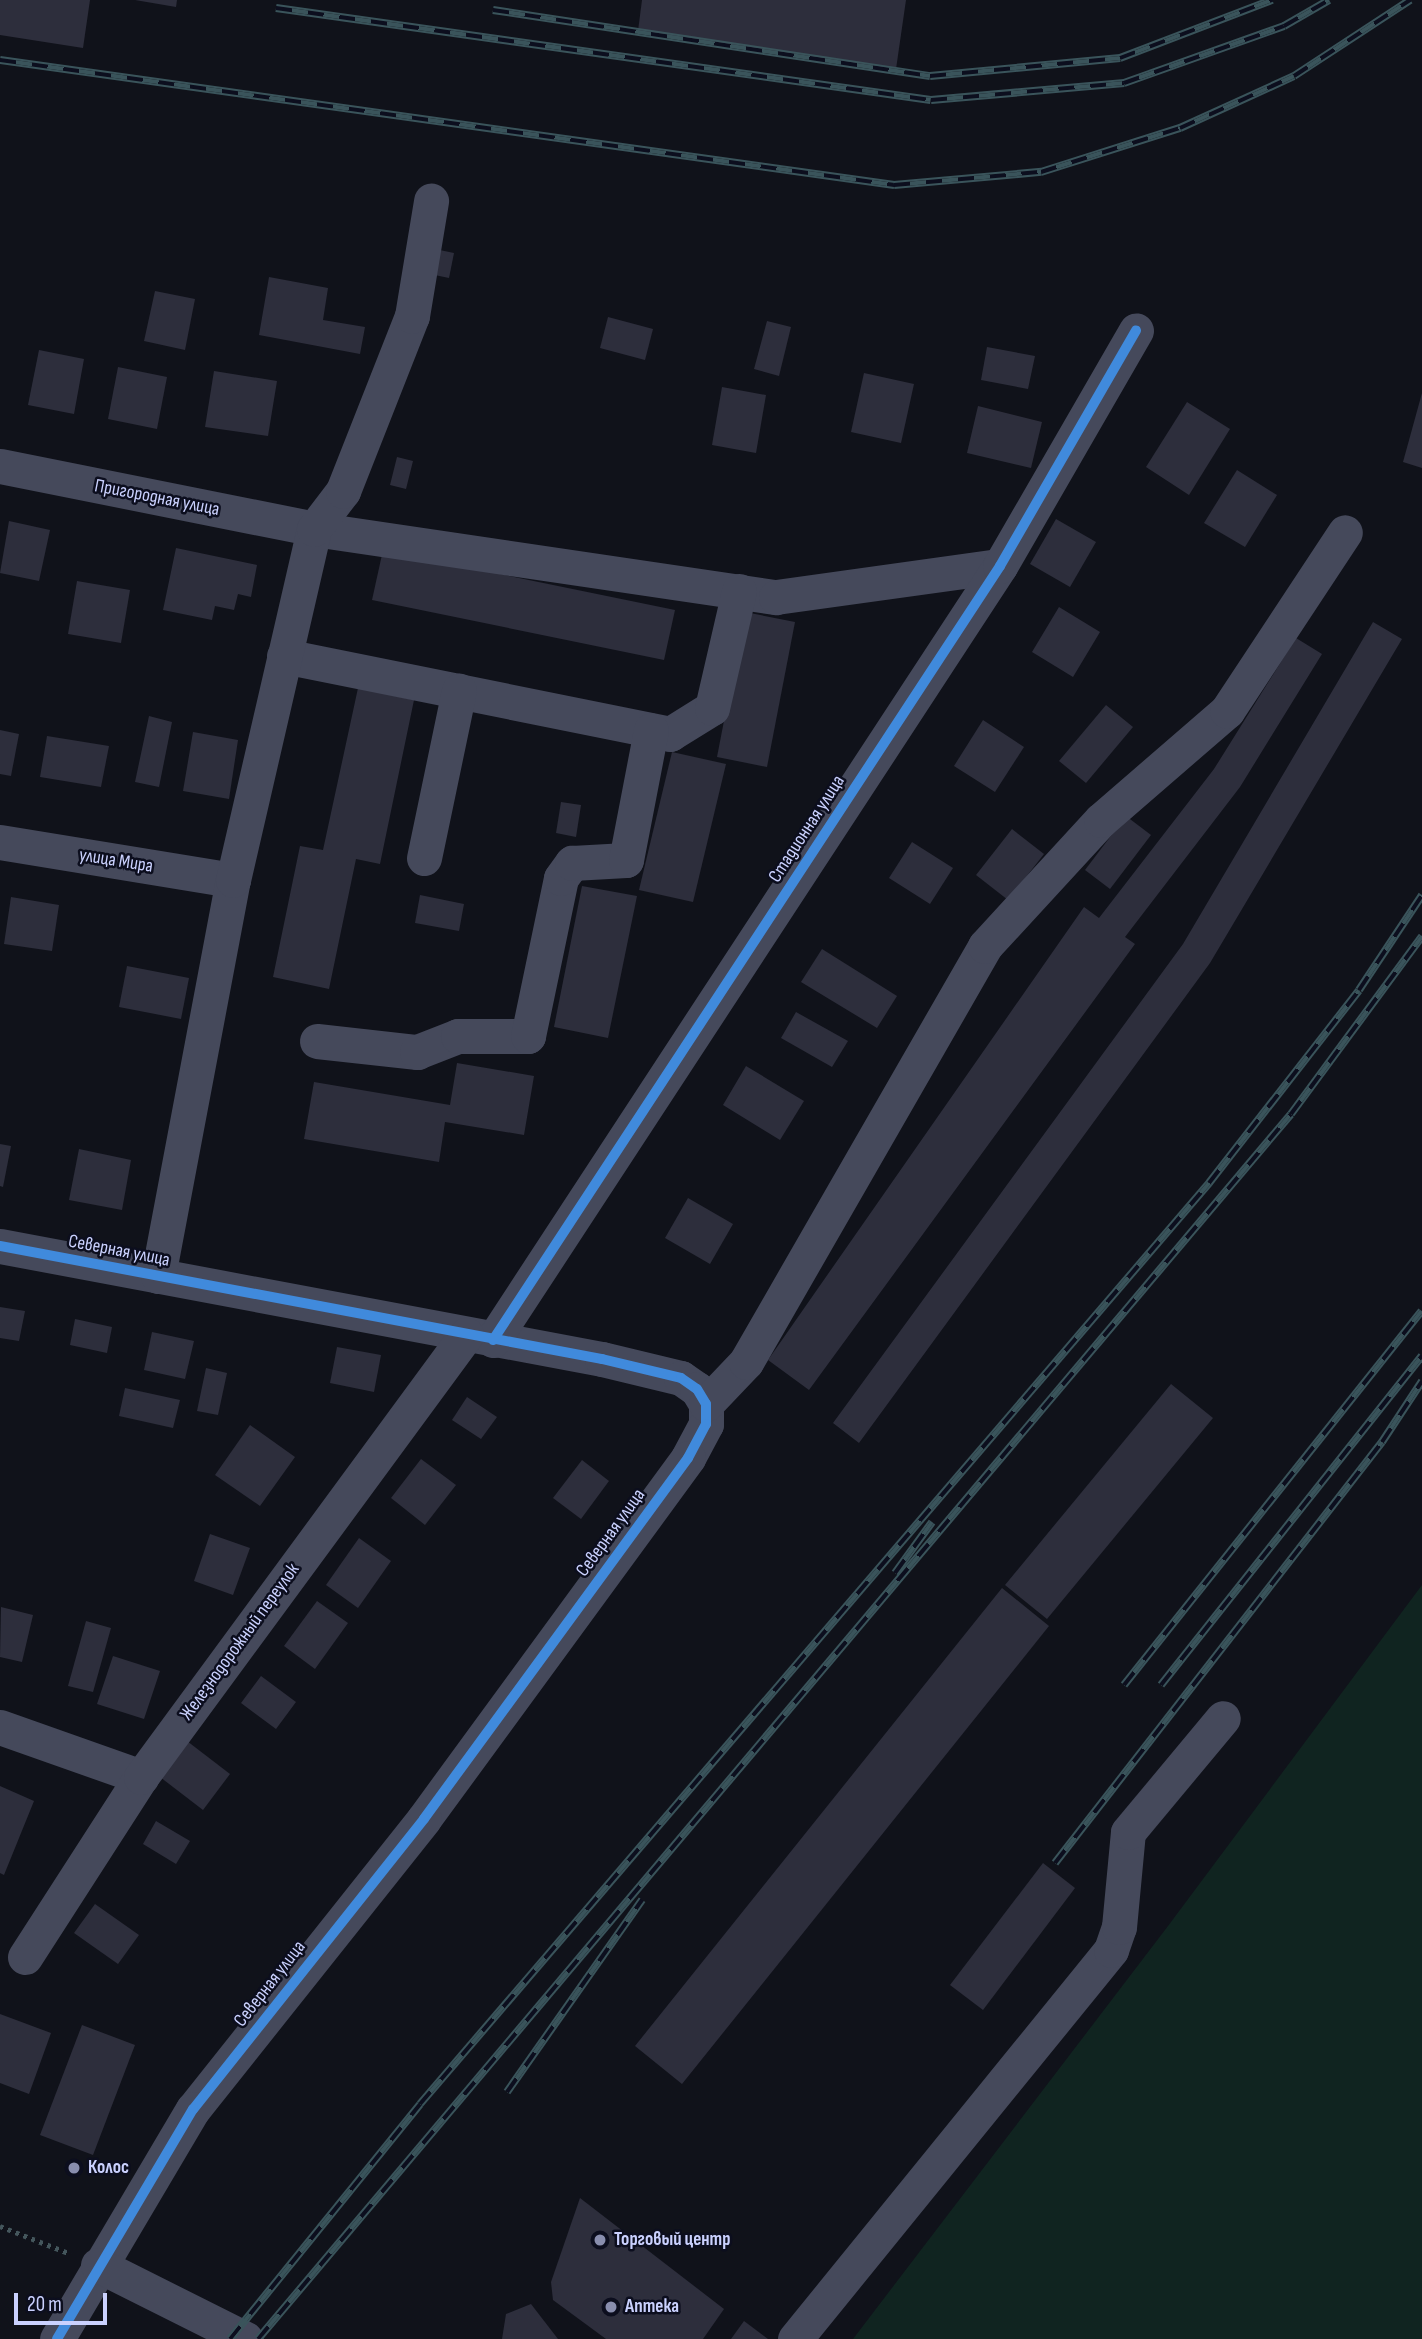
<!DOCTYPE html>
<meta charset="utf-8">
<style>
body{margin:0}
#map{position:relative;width:1422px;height:2339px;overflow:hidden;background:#10121a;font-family:"Sofia Sans Condensed",sans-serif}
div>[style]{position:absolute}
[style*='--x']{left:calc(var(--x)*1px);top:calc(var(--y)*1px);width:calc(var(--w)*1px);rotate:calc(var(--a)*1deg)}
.green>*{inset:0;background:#102420}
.building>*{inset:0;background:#2d2e3c}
.path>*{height:4.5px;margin-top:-2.25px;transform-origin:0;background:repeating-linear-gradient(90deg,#44565c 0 3.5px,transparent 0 8.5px)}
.minor>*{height:35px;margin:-17.5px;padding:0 17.5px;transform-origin:17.5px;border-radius:17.5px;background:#45495b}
.rail>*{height:8px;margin-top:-4px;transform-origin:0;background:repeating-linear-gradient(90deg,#0c0e1e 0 16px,#3a545b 0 32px);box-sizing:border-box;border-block:2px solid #3a545b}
.cycleway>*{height:10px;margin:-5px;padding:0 5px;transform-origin:5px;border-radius:5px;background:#408adc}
.dots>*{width:19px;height:19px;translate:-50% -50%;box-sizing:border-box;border:4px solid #0c0e1e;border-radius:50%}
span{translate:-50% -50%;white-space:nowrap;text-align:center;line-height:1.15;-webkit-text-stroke:5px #0c0e1e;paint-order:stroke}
.street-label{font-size:19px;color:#cad1fe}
.poi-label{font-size:19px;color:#cad1fe;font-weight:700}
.left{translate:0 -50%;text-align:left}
.scale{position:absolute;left:14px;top:2293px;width:93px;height:32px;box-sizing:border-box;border:4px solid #cad1fe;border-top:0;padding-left:9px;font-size:21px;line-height:24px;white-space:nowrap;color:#cad1fe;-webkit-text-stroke:5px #0c0e1e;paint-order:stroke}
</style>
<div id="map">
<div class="green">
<i style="clip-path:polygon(1422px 1585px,1422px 2339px,853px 2339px,1168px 1926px)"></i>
</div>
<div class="building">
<i style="clip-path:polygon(0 0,90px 0,83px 48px,0 35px)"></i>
<i style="clip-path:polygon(135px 0,177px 0,176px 7px)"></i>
<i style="clip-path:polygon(642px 0,906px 0,896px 69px,638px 31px)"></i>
<i style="clip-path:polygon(430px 248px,454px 253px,449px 278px,425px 273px)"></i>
<i style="clip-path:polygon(269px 277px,328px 288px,323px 320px,365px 327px,360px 354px,259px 335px)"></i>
<i style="clip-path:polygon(155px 291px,195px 299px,185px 350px,144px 341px)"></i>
<i style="clip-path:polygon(608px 317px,653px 329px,645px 360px,600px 348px)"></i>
<i style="clip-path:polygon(767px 321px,791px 327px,779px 376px,754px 369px)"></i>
<i style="clip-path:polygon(987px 347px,1035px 356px,1028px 389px,981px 380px)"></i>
<i style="clip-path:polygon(39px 350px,84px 359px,74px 414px,28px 405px)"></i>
<i style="clip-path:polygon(118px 367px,167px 377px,157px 429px,108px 419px)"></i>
<i style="clip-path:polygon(214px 371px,277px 381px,268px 436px,205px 427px)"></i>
<i style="clip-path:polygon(864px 373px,914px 384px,901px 443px,851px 432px)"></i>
<i style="clip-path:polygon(722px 387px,766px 395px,756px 453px,712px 445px)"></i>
<i style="clip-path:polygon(1422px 393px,1422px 468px,1403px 462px)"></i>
<i style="clip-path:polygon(1187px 402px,1230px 429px,1189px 495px,1146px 467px)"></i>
<i style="clip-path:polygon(978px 406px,1042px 422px,1031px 468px,967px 453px)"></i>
<i style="clip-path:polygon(397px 457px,413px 461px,406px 489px,390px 485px)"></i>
<i style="clip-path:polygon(1237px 470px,1277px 495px,1245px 547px,1204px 523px)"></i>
<i style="clip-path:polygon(1056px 519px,1096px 542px,1070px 587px,1030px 564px)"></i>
<i style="clip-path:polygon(9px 521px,50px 530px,39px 581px,0 573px)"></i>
<i style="clip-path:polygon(176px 548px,257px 565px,251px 597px,238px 594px,234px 610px,215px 606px,212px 620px,163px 610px)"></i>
<i style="clip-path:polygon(383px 550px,675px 610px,664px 660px,372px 600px)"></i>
<i style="clip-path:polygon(77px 581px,130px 590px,121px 643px,68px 634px)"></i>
<i style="clip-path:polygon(1059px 607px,1100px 632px,1073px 677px,1032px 652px)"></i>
<i style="clip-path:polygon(745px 612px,795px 622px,767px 767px,717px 757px)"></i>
<i style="clip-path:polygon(1373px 622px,1402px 639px,1210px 963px,859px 1443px,833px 1423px,1183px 944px)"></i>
<i style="clip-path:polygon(1296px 638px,1322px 654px,1240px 787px,1125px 937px,1135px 944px,809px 1390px,768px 1360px,1084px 907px,1099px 918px,1214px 769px)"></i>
<i style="clip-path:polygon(358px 688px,414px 700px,380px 864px,356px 859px,329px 989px,273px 977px,300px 846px,323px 850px)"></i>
<i style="clip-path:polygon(1106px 705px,1133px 727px,1086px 783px,1059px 761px)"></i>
<i style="clip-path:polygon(149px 716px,172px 722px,159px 787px,135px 782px)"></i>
<i style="clip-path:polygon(983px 720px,1024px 747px,995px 792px,954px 766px)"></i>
<i style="clip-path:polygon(0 730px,19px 734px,11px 776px,0 774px)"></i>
<i style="clip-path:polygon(193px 732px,238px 740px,229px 799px,183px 791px)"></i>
<i style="clip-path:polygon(47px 736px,109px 746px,101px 787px,40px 777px)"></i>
<i style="clip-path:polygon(672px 752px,726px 764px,693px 902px,639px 890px)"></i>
<i style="clip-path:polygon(561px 802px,581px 805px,576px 837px,556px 833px)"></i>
<i style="clip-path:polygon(1126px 816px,1151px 835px,1110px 889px,1085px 870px)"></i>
<i style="clip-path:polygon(1012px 829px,1044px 854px,1008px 900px,976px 875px)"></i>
<i style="clip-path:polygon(912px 842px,953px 868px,930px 904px,889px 878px)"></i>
<i style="clip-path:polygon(582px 886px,637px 896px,608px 1038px,554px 1027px)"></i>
<i style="clip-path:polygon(420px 895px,464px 904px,459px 931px,415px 923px)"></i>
<i style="clip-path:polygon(11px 897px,59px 905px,52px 951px,4px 944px)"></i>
<i style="clip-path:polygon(822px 949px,897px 996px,877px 1028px,801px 982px)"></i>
<i style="clip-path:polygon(127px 966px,189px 978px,181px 1019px,119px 1007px)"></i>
<i style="clip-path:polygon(796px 1012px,848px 1041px,832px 1067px,781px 1038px)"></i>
<i style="clip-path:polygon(457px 1063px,534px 1076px,524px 1135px,445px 1122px,439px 1162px,304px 1139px,314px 1082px,450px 1105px)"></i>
<i style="clip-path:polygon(746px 1066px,804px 1101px,780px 1140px,723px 1105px)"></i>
<i style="clip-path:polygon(0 1144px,11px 1146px,3px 1187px,0 1186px)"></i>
<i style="clip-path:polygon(79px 1149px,131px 1160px,122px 1210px,69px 1200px)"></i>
<i style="clip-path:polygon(688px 1198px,733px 1224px,710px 1264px,665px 1238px)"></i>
<i style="clip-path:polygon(0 1307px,25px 1311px,19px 1341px,0 1338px)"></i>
<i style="clip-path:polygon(75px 1319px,112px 1327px,107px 1353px,70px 1345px)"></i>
<i style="clip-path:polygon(152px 1332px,194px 1341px,185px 1379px,144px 1370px)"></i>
<i style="clip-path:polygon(337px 1347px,381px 1355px,374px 1392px,330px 1383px)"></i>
<i style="clip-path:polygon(206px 1368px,227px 1373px,218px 1415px,197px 1411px)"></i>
<i style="clip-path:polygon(1171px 1384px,1213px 1418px,1047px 1619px,1005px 1585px)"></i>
<i style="clip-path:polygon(125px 1388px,180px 1400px,173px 1428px,119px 1416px)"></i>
<i style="clip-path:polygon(467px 1397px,497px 1417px,481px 1439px,452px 1420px)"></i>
<i style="clip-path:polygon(250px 1425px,295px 1457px,260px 1506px,215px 1475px)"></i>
<i style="clip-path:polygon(421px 1459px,456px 1485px,425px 1525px,391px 1498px)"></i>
<i style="clip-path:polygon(582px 1460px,609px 1481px,581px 1519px,553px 1498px)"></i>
<i style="clip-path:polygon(210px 1534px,250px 1548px,233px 1595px,194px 1581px)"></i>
<i style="clip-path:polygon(359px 1538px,391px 1561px,358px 1608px,326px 1585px)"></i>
<i style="clip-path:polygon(1002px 1588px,1049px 1626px,682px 2084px,635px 2046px)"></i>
<i style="clip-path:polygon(317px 1601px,348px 1623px,315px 1669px,284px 1646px)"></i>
<i style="clip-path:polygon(1px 1607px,33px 1615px,22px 1662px,0 1657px)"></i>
<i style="clip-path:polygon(86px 1621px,111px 1628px,93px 1692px,68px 1686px)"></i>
<i style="clip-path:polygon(113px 1656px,160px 1671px,144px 1719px,97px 1704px)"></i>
<i style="clip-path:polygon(261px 1676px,296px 1702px,276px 1729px,241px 1703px)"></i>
<i style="clip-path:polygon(187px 1741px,230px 1774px,203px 1810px,160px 1777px)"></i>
<i style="clip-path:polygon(0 1786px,34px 1801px,4px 1875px,0 1873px)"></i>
<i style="clip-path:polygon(156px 1821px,190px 1841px,176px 1864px,143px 1844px)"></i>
<i style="clip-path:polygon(1043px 1863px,1075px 1888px,983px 2010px,950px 1985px)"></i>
<i style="clip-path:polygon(95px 1904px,139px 1935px,118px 1964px,74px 1933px)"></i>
<i style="clip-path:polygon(0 2014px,51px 2033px,29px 2094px,0 2083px)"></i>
<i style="clip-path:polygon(82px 2025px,135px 2045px,93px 2155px,40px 2135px)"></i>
<i style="clip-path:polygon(580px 2198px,724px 2309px,703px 2339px,606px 2339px,553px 2300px,551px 2282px)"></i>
<i style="clip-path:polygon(531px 2304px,558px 2339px,502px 2339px,506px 2314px)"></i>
<i style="clip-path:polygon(744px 2321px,768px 2339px,731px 2339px)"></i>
</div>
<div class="path">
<i style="--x:0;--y:2226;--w:76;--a:21.5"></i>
</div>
<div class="minor">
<i style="--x:0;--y:466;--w:320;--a:11.3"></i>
<i style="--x:314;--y:529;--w:467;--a:8.4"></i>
<i style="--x:776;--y:597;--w:226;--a:-7.9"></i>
<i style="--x:284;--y:656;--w:394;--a:11.4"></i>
<i style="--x:670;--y:734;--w:49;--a:-31.8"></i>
<i style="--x:712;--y:708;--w:120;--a:-77"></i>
<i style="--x:0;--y:842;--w:236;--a:9.3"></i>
<i style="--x:424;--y:858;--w:171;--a:-78.2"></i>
<i style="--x:317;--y:1041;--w:101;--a:6.3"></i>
<i style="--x:417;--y:1052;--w:44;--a:-21.3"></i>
<i style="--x:458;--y:1036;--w:70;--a:0"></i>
<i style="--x:528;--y:1036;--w:161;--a:-78.2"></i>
<i style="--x:561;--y:878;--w:19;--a:-54"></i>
<i style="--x:572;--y:863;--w:54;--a:-3.2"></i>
<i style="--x:626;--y:860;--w:132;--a:-79.1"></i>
<i style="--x:0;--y:1246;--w:613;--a:10.63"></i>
<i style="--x:602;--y:1359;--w:81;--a:13.5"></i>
<i style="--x:681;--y:1378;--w:19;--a:35"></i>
<i style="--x:697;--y:1389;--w:17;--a:59"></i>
<i style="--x:706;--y:1404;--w:20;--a:90"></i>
<i style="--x:706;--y:1424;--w:38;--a:118"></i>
<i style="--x:688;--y:1458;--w:447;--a:126.2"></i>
<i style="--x:424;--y:1819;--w:371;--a:128.5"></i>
<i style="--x:193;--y:2109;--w:267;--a:120.6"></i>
<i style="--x:158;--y:1276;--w:403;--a:-79.3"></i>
<i style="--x:233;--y:880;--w:360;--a:-77"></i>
<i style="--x:314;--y:529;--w:48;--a:-52.7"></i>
<i style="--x:343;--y:491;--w:188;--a:-68.5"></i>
<i style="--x:412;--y:316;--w:117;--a:-80.6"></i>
<i style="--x:493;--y:1340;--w:925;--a:-56.77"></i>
<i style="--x:1000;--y:566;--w:272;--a:-60"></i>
<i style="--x:706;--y:1404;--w:58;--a:-46.4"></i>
<i style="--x:746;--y:1362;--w:480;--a:-60.1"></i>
<i style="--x:985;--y:946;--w:171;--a:-47.4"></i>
<i style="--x:1101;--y:820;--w:167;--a:-40.9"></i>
<i style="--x:1227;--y:711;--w:214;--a:-56.6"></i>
<i style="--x:0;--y:1727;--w:150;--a:19.5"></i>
<i style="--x:25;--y:1957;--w:214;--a:-57.2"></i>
<i style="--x:141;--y:1777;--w:549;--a:-53.67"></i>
<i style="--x:98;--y:2265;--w:165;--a:26.6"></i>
<i style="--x:795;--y:2339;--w:501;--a:-50.91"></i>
<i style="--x:1111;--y:1950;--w:24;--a:-71"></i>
<i style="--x:1119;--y:1927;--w:95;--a:-84.6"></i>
<i style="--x:1128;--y:1832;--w:148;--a:-50.2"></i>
</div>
<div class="rail">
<i style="--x:276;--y:8;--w:661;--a:8"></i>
<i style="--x:931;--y:100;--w:194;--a:-5"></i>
<i style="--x:1124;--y:83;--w:170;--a:-19.6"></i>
<i style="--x:1284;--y:26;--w:52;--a:-30"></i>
<i style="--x:493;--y:10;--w:442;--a:8.6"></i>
<i style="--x:930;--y:76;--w:191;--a:-5.4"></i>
<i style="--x:1120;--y:58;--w:163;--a:-20.9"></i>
<i style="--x:0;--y:60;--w:903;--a:7.96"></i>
<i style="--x:894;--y:185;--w:148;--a:-5.1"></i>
<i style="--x:1041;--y:172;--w:146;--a:-17.6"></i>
<i style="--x:1180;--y:128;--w:125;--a:-24.5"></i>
<i style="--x:1294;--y:76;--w:139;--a:-33.2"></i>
<i style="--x:895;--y:1573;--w:63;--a:-54"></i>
<i style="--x:1124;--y:1685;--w:478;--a:-51.5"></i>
<i style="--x:1161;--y:1685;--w:420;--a:-51.6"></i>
<i style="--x:1055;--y:1863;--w:533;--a:-52.16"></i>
<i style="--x:1382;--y:1442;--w:73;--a:-56.7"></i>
<i style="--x:507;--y:2092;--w:235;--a:-54.9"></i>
<i style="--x:230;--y:2339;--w:302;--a:-51"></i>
<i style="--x:420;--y:2104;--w:1213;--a:-49.41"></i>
<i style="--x:1209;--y:1183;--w:244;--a:-52.1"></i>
<i style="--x:1359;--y:990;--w:114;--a:-56.4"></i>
<i style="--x:258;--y:2339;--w:1602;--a:-49.86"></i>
<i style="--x:1291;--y:1114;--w:221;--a:-53.6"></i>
</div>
<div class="cycleway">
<i style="--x:0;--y:1246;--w:613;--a:10.63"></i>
<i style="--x:602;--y:1359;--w:81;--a:13.5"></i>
<i style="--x:681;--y:1378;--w:19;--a:35"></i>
<i style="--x:697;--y:1389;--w:17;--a:59"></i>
<i style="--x:706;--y:1404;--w:20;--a:90"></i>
<i style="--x:706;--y:1424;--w:38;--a:118"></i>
<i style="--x:688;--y:1458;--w:447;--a:126.2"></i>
<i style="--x:424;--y:1819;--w:371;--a:128.5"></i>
<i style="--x:193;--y:2109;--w:267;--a:120.6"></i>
<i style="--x:493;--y:1340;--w:925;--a:-56.77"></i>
<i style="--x:1000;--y:566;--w:272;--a:-60"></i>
</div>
<div class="dots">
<i style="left:74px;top:2168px;background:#898eae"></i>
<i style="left:600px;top:2240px;background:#898eae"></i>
<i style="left:611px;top:2307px;background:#898eae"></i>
</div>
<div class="street-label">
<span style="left:157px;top:498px;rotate:11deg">Пригородная улица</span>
<span style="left:807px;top:829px;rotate:-57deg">Стадионная улица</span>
<span style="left:116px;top:861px;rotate:9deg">улица Мира</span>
<span style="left:119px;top:1251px;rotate:11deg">Северная улица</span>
<span style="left:611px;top:1533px;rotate:-54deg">Северная улица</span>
<span style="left:240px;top:1642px;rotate:-54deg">Железнодорожный переулок</span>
<span style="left:270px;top:1984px;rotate:-52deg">Северная улица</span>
</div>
<div class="poi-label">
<span class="left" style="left:88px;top:2168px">Колос</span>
<span class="left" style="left:614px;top:2240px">Торговый центр</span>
<span class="left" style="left:625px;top:2307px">Аптека</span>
</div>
<div class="scale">20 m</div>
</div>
